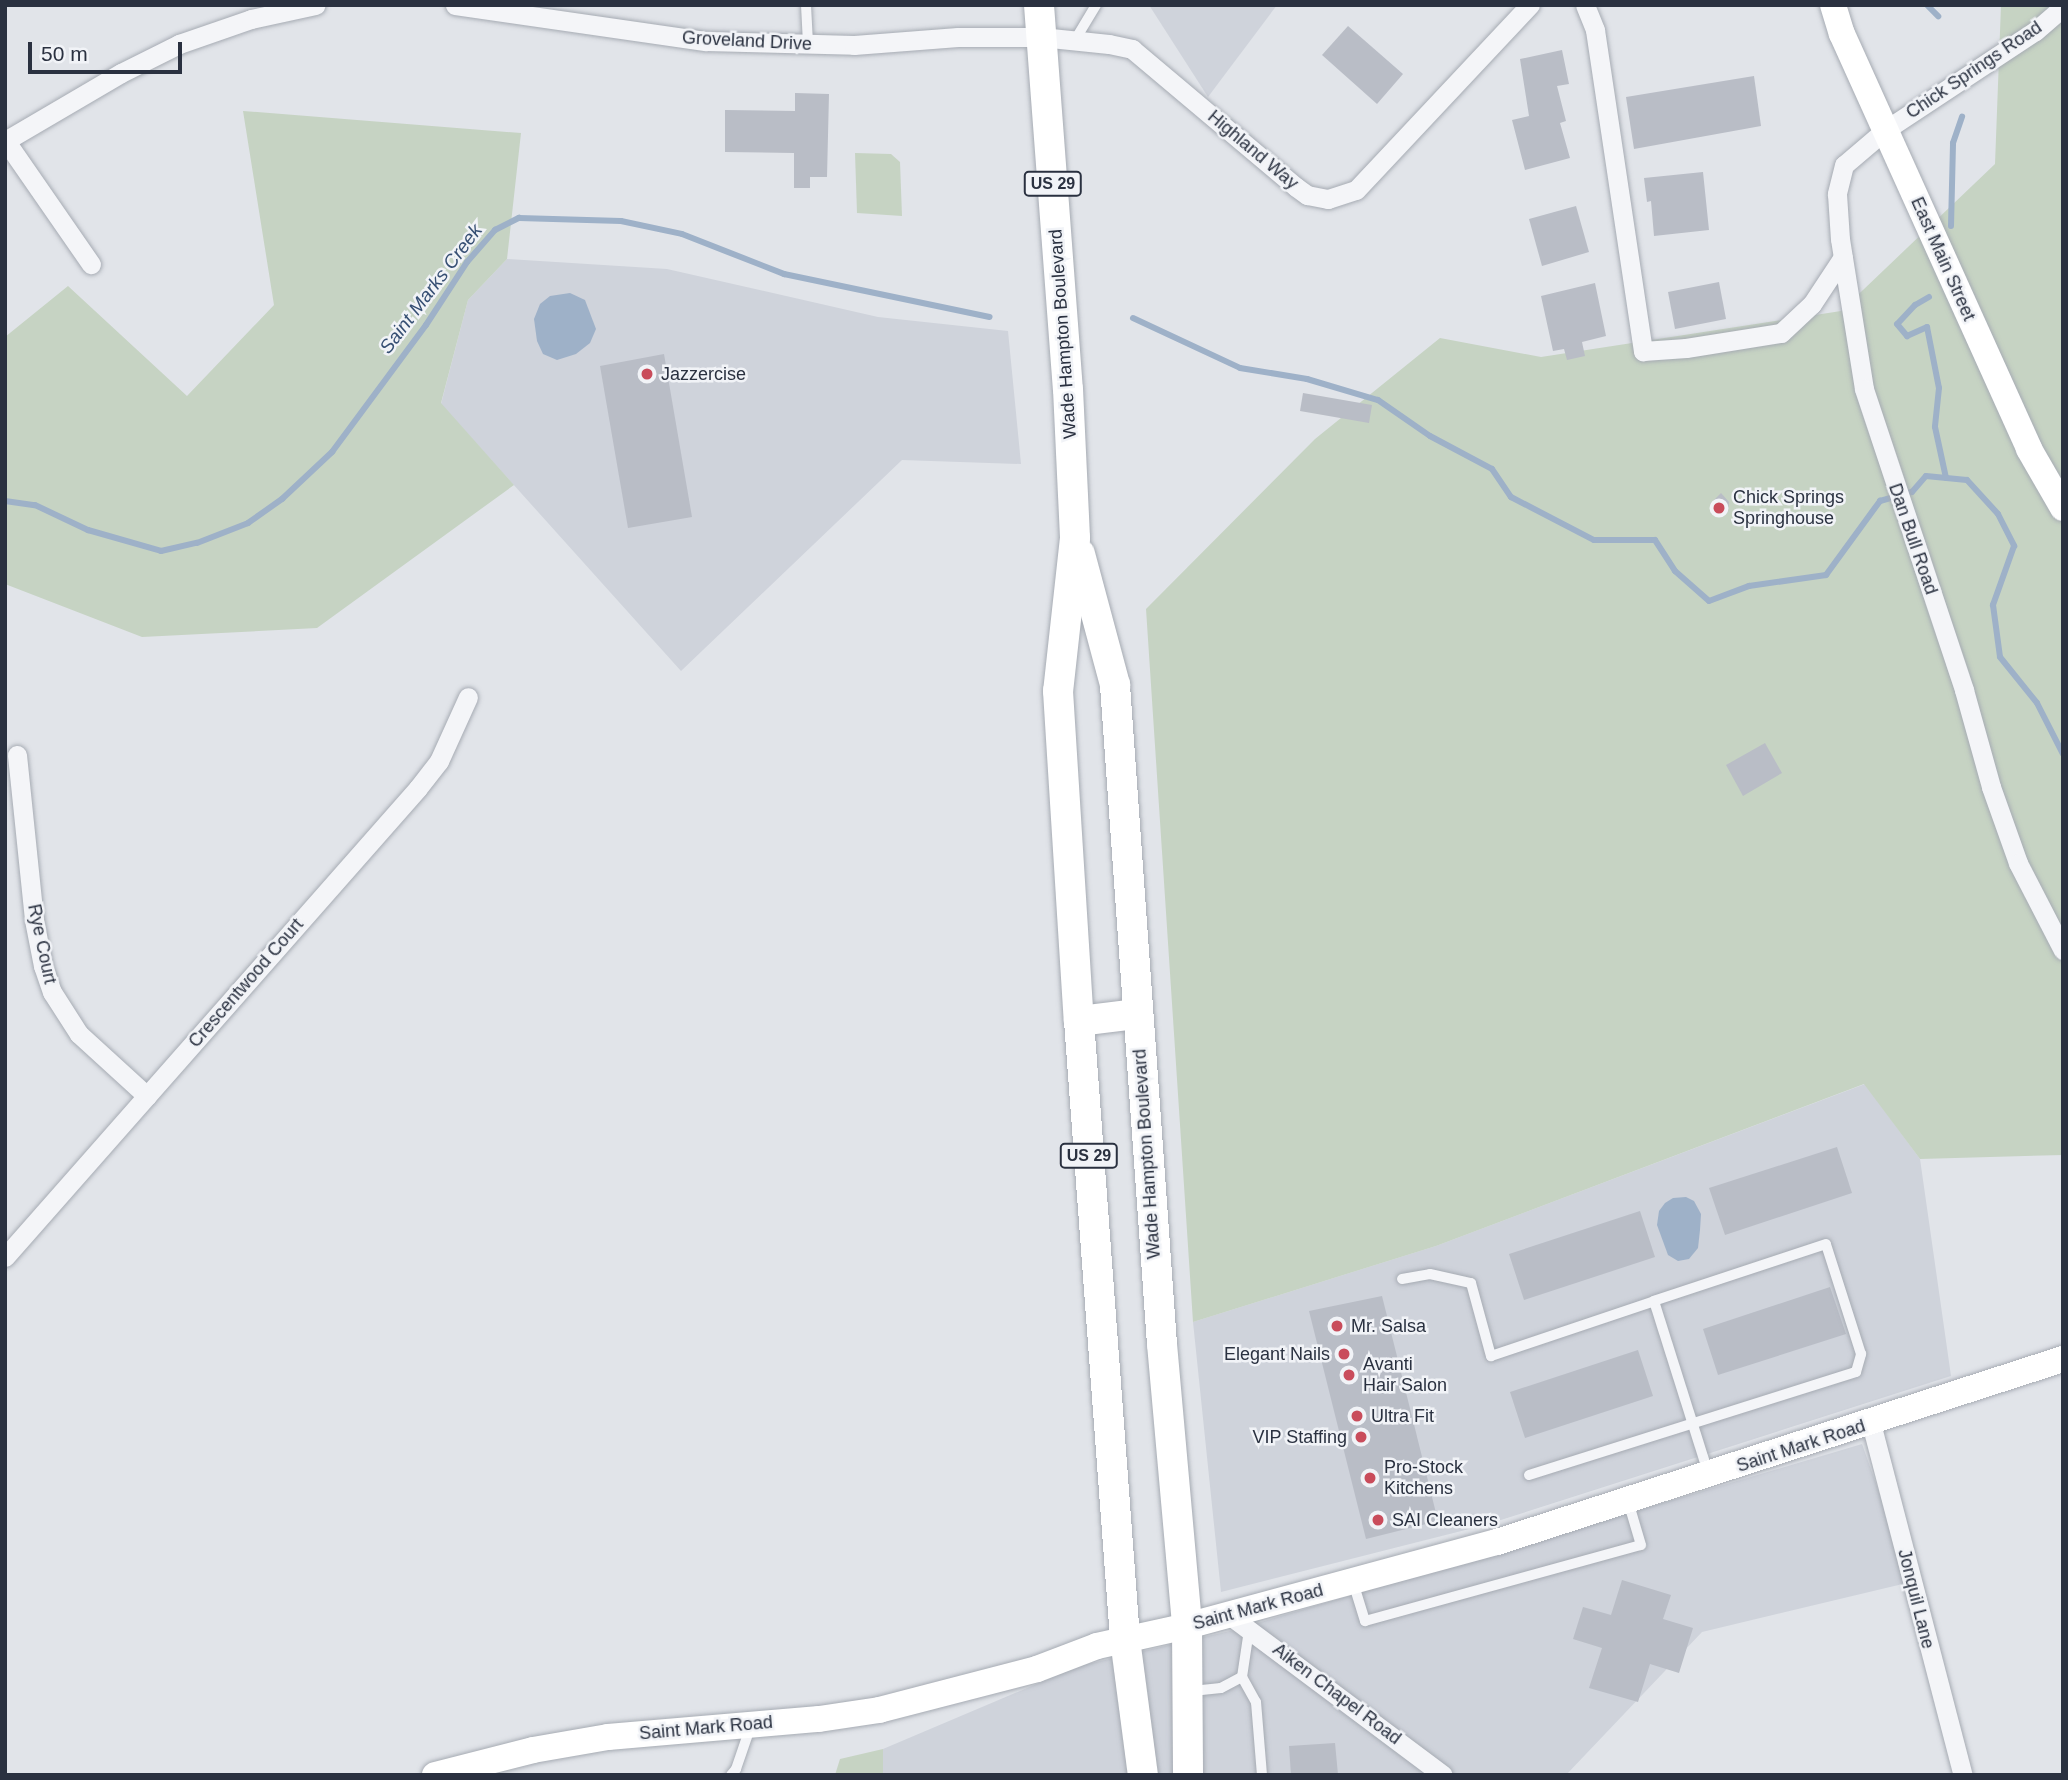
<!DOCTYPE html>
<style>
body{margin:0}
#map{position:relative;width:2068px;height:1780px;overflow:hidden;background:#e1e4e9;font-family:Arial,sans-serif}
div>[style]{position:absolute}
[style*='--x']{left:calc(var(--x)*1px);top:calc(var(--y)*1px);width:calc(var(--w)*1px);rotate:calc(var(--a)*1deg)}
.built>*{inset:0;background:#cfd3db}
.green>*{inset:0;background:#c6d3c3}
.water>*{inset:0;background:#9eb1c8}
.stream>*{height:6px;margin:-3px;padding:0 3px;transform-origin:3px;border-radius:3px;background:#9eb1c8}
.building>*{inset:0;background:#b9bdc6}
.roads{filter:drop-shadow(0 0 2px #a6abb3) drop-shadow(0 0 2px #a6abb3)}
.lane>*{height:10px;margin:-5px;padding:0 5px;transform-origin:5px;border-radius:5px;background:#f4f5f8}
.street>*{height:19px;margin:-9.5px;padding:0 9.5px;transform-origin:9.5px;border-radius:9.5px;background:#f4f5f8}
.secondary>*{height:26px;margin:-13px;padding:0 13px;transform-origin:13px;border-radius:13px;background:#fff}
.primary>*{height:30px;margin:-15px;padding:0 15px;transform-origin:15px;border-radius:15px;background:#fff}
.dots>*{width:19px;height:19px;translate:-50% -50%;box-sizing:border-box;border:4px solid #f1f3f7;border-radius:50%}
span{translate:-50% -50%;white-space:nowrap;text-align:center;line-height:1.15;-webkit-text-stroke:5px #f1f3f7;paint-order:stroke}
.shield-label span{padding:2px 5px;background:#f1f3f7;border:2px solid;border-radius:5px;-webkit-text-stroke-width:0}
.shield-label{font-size:16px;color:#2a3140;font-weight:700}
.street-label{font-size:18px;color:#2a3140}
.poi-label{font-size:18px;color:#2a3140}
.left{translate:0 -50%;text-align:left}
.right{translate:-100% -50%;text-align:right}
.water-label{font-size:19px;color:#364f73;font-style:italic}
.frame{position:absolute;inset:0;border:7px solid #2a3140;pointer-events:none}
.scale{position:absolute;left:28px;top:42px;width:154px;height:32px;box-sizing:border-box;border:4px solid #2a3140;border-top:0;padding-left:9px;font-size:21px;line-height:24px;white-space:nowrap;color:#2a3140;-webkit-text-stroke:5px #f1f3f7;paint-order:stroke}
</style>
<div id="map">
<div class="built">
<i style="clip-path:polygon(1149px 5px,1277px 5px,1208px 97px)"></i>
<i style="clip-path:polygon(507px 259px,667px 269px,878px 317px,1008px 331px,1021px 464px,902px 460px,681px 671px,441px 404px,468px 300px)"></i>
<i style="clip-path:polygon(1865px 1084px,1920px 1159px,1951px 1376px,1485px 1525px,1221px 1592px,1193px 1322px,1436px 1246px)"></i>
<i style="clip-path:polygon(1862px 1444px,1911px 1582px,1702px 1632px,1566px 1775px,883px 1775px,883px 1749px,1079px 1666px,1234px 1630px)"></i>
</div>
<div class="green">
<i style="clip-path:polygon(2001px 5px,2063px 5px,2063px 1155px,1920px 1159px,1864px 1084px,1436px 1246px,1193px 1322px,1146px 609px,1315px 439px,1440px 338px,1541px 357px,1841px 311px,1995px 164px)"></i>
<i style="clip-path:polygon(243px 111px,521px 133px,507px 259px,468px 300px,441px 403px,514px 485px,317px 628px,142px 637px,5px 584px,5px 337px,68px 286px,187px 396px,274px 305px)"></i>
<i style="clip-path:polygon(855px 153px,891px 154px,900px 162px,902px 216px,857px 213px)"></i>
<i style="clip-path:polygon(883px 1749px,883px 1775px,835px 1775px,840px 1759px)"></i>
</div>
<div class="water">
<i style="clip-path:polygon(570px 293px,585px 300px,596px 329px,590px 343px,576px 354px,557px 360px,543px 354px,537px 341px,534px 319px,540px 304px,550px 296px)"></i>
<i style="clip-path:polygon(1686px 1197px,1694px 1201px,1701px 1214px,1700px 1230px,1698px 1248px,1689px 1259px,1678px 1261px,1668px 1255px,1657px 1225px,1659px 1211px,1665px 1203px,1673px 1198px)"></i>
</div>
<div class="stream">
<i style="--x:1927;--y:5;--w:16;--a:45"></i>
<i style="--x:1951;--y:226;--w:83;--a:-88.6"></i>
<i style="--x:1953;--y:143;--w:28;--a:-71"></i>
<i style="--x:1929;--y:297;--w:16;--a:150"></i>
<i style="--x:1915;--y:305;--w:26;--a:133"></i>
<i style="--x:1897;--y:324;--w:16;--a:50"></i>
<i style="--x:1907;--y:336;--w:22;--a:-24"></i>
<i style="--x:1927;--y:327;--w:62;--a:78.9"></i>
<i style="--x:1939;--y:388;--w:39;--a:96"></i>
<i style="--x:1935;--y:427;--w:52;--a:77.8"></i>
<i style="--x:1133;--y:318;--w:118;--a:25"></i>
<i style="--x:1240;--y:368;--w:68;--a:9.3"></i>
<i style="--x:1307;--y:379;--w:74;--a:16.5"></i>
<i style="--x:1378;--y:400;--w:63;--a:34.7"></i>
<i style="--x:1430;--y:436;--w:70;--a:28"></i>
<i style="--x:1492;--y:469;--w:34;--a:56"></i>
<i style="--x:1511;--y:497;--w:93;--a:27.4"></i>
<i style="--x:1594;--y:540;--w:61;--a:0"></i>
<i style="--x:1655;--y:540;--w:37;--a:57"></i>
<i style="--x:1675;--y:571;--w:45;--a:41.4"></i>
<i style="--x:1709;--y:601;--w:43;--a:-20.6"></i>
<i style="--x:1749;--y:586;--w:78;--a:-8.1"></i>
<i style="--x:1826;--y:575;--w:92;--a:-53.9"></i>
<i style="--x:1880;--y:501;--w:33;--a:-16"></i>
<i style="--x:1912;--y:492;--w:21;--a:-49"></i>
<i style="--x:1926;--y:476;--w:41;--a:5.6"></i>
<i style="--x:1967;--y:480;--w:46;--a:47.6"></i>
<i style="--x:1998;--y:514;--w:36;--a:63"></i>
<i style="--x:2014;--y:546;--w:63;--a:109.6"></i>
<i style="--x:1993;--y:605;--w:52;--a:82.3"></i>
<i style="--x:2000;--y:657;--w:59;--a:51.2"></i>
<i style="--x:2037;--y:703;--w:57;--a:63"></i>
<i style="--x:5;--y:501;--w:30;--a:8"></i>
<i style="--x:35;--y:505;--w:59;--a:25.3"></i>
<i style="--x:88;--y:530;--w:76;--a:16"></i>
<i style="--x:161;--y:551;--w:37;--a:-13"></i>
<i style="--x:197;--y:543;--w:55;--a:-21.4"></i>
<i style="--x:248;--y:523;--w:42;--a:-35.2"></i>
<i style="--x:282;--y:499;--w:69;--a:-43.2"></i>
<i style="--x:332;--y:452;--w:158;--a:-53.5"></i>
<i style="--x:426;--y:325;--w:75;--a:-56.9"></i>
<i style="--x:467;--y:262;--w:43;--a:-48.8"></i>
<i style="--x:495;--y:230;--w:27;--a:-27"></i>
<i style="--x:519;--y:218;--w:102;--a:1.7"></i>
<i style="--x:621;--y:221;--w:62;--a:12"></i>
<i style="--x:682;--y:234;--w:110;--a:21.4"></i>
<i style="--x:784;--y:274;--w:210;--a:11.8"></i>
</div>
<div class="building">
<i style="clip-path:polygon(1348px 26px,1403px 74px,1377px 104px,1322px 55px)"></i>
<i style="clip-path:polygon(1562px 50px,1569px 84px,1557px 86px,1566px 121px,1560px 123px,1570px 158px,1525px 170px,1512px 120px,1529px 116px,1520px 59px)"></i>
<i style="clip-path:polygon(1754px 76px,1761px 126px,1634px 149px,1626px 97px)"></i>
<i style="clip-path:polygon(795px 93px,829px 94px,827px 177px,810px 177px,810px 188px,794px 188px,794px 153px,725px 152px,725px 110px,795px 111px)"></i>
<i style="clip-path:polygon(1703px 172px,1709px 230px,1654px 236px,1651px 201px,1647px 202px,1644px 178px)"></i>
<i style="clip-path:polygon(1576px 206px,1589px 252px,1542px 266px,1529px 219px)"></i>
<i style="clip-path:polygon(1719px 282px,1726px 319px,1675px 329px,1668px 292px)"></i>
<i style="clip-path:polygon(1595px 283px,1606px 336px,1582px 342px,1585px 356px,1567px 360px,1564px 349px,1553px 351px,1541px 296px)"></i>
<i style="clip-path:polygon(664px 354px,692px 517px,628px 528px,600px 366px)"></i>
<i style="clip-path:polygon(1303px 393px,1372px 405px,1369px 423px,1300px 411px)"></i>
<i style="clip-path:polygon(1721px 493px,1729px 502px,1728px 512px,1721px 517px,1711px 514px,1710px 504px)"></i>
<i style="clip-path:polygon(1765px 743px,1782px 773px,1743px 796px,1726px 765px)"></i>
<i style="clip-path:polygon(1837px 1147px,1852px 1193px,1725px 1235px,1709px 1188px)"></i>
<i style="clip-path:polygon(1640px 1211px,1655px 1257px,1524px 1300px,1509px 1254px)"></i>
<i style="clip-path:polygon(1830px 1287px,1846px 1334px,1718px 1375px,1703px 1329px)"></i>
<i style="clip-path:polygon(1382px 1296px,1438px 1521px,1366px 1539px,1309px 1311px)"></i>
<i style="clip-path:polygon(1638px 1350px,1653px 1396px,1525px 1438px,1510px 1392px)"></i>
<i style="clip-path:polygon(1622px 1580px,1671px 1595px,1663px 1619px,1693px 1628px,1679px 1673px,1650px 1664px,1638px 1702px,1589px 1688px,1602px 1648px,1573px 1639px,1583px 1607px,1611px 1615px)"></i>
<i style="clip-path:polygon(1335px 1743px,1338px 1775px,1291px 1775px,1289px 1746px)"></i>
</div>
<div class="roads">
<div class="lane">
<i style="--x:806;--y:5;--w:39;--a:87"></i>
<i style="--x:1075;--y:40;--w:41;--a:-59"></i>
<i style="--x:1402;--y:1279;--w:28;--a:-10"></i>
<i style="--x:1430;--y:1274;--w:42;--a:12.4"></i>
<i style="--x:1471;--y:1283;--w:76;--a:74.7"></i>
<i style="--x:1491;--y:1356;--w:172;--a:-18.6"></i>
<i style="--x:1654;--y:1301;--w:179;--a:72.5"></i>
<i style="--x:1529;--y:1475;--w:343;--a:-17.5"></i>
<i style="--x:1856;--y:1372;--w:19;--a:-74"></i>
<i style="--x:1861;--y:1354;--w:115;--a:-107.7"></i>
<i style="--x:1826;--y:1244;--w:181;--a:161.7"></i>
<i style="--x:1353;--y:1582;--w:41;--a:72.9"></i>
<i style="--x:1365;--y:1621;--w:286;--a:-15.4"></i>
<i style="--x:1641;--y:1545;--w:46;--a:-106.5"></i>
<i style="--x:1242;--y:1677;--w:29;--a:61"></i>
<i style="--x:1256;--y:1702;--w:73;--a:85.3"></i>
<i style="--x:1192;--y:1691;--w:29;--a:-6"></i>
<i style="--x:1221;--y:1688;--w:24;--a:-28"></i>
<i style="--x:1242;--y:1677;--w:48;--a:-81.5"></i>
<i style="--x:731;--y:1775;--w:8;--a:-50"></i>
<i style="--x:736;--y:1769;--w:43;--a:-71.1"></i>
</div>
<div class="street">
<i style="--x:455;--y:5;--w:254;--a:8.2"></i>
<i style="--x:706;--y:41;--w:148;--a:1.5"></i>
<i style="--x:854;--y:45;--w:104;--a:-4.4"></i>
<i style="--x:958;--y:37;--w:83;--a:0"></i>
<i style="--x:1041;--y:37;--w:68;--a:5.9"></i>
<i style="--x:1109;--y:44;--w:24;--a:12"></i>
<i style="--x:1132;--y:49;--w:214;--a:40.1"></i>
<i style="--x:1296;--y:187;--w:14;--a:36"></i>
<i style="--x:1307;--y:195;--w:21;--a:11"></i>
<i style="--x:1328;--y:199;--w:29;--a:-18"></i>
<i style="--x:1356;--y:190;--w:254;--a:-46.8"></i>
<i style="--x:1585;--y:5;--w:27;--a:68"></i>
<i style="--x:1595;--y:30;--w:325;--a:81.5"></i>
<i style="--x:1643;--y:351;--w:43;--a:-4"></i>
<i style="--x:1686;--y:348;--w:96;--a:-9"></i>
<i style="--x:1781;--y:333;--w:42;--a:-43.1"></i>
<i style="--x:1812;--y:304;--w:56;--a:-56.6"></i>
<i style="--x:2063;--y:7;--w:37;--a:139"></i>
<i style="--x:2035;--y:31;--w:181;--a:146.5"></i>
<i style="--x:1884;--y:131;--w:52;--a:139.6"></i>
<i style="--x:1844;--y:165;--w:30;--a:104"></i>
<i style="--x:1837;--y:194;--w:45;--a:86.2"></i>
<i style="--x:1840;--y:239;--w:152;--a:80.9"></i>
<i style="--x:1864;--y:389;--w:317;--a:71.6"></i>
<i style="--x:1964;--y:690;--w:101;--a:74.4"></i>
<i style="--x:1991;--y:787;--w:81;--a:70.4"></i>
<i style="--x:2018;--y:863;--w:98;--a:62.7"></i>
<i style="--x:5;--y:140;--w:151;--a:55.3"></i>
<i style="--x:5;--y:141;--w:134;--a:-30.4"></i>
<i style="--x:121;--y:73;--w:65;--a:-26.6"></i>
<i style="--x:179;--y:44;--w:76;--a:-19.1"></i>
<i style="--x:251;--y:19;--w:66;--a:-12.2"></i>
<i style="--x:17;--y:755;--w:166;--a:84.1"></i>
<i style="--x:34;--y:920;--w:47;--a:78.9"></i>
<i style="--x:43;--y:966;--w:28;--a:71"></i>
<i style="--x:52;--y:992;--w:50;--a:57.3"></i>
<i style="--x:79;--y:1034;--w:92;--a:42.4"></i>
<i style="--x:5;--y:1257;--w:625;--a:-48.63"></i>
<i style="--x:418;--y:788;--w:34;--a:-52"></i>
<i style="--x:439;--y:761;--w:70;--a:-65.6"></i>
<i style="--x:1871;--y:1423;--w:364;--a:75.4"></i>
<i style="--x:1229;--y:1615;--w:267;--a:36.8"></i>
</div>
<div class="secondary">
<i style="--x:1833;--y:5;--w:30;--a:73"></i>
<i style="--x:1842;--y:34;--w:455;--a:65.7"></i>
<i style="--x:2029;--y:449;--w:68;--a:60"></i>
<i style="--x:435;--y:1775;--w:101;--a:-14.3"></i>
<i style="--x:533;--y:1750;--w:76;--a:-9.8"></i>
<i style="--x:608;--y:1737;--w:212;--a:-4.9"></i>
<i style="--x:819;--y:1719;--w:61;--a:-8.5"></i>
<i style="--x:879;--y:1710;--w:163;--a:-14.5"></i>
<i style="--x:1037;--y:1669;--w:64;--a:-21"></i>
<i style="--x:1097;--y:1646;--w:92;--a:-12.5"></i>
<i style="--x:1187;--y:1626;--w:321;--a:-15.2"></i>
<i style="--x:1497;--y:1542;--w:595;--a:-17.92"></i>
</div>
<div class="primary">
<i style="--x:1039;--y:5;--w:385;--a:85.7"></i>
<i style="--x:1068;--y:389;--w:149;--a:87.3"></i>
<i style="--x:1075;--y:538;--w:154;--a:96.3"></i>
<i style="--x:1058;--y:691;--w:331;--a:86.4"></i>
<i style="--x:1079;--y:1021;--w:620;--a:85.74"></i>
<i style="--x:1125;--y:1639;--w:137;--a:82.5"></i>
<i style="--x:1080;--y:554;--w:136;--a:75"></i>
<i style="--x:1115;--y:685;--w:661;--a:85.92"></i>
<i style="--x:1162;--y:1344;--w:283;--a:84.9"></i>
<i style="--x:1187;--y:1626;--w:149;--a:89.6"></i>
<i style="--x:1079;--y:1021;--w:58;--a:-6.9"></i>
</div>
</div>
<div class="dots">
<i style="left:647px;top:374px;background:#c94c5b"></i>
<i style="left:1719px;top:508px;background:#c94c5b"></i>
<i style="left:1337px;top:1326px;background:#c94c5b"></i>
<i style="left:1344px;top:1354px;background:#c94c5b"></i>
<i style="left:1349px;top:1375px;background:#c94c5b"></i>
<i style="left:1357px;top:1416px;background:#c94c5b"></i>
<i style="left:1361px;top:1437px;background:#c94c5b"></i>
<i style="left:1370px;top:1478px;background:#c94c5b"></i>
<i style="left:1378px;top:1520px;background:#c94c5b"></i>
</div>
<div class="shield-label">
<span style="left:1053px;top:184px">US 29</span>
<span style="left:1089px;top:1156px">US 29</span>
</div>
<div class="street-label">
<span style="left:747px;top:41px;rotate:3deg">Groveland Drive</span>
<span style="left:1974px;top:70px;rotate:-34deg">Chick Springs Road</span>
<span style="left:1253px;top:150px;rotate:40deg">Highland Way</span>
<span style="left:1943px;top:259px;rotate:66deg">East Main Street</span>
<span style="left:1063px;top:334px;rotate:-94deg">Wade Hampton Boulevard</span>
<span style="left:1913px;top:539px;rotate:71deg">Dan Bull Road</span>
<span style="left:42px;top:944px;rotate:78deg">Rye Court</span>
<span style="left:246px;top:983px;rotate:-49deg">Crescentwood Court</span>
<span style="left:1147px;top:1154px;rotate:-94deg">Wade Hampton Boulevard</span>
<span style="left:1801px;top:1446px;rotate:-18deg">Saint Mark Road</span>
<span style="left:1916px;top:1599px;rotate:76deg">Jonquil Lane</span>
<span style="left:1258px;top:1607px;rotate:-15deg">Saint Mark Road</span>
<span style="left:1337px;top:1694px;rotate:37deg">Aiken Chapel Road</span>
<span style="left:706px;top:1728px;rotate:-5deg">Saint Mark Road</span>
</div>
<div class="poi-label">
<span class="left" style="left:661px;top:374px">Jazzercise</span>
<span class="left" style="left:1733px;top:508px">Chick Springs<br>Springhouse</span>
<span class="left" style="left:1351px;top:1326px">Mr. Salsa</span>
<span class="right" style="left:1330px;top:1354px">Elegant Nails</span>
<span class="left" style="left:1363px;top:1375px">Avanti<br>Hair Salon</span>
<span class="left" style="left:1371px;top:1416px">Ultra Fit</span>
<span class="right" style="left:1347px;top:1437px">VIP Staffing</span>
<span class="left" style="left:1384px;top:1478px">Pro-Stock<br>Kitchens</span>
<span class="left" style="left:1392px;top:1520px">SAI Cleaners</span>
</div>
<div class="water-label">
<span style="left:431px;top:289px;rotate:-53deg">Saint Marks Creek</span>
</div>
<div class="frame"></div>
<div class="scale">50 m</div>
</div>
